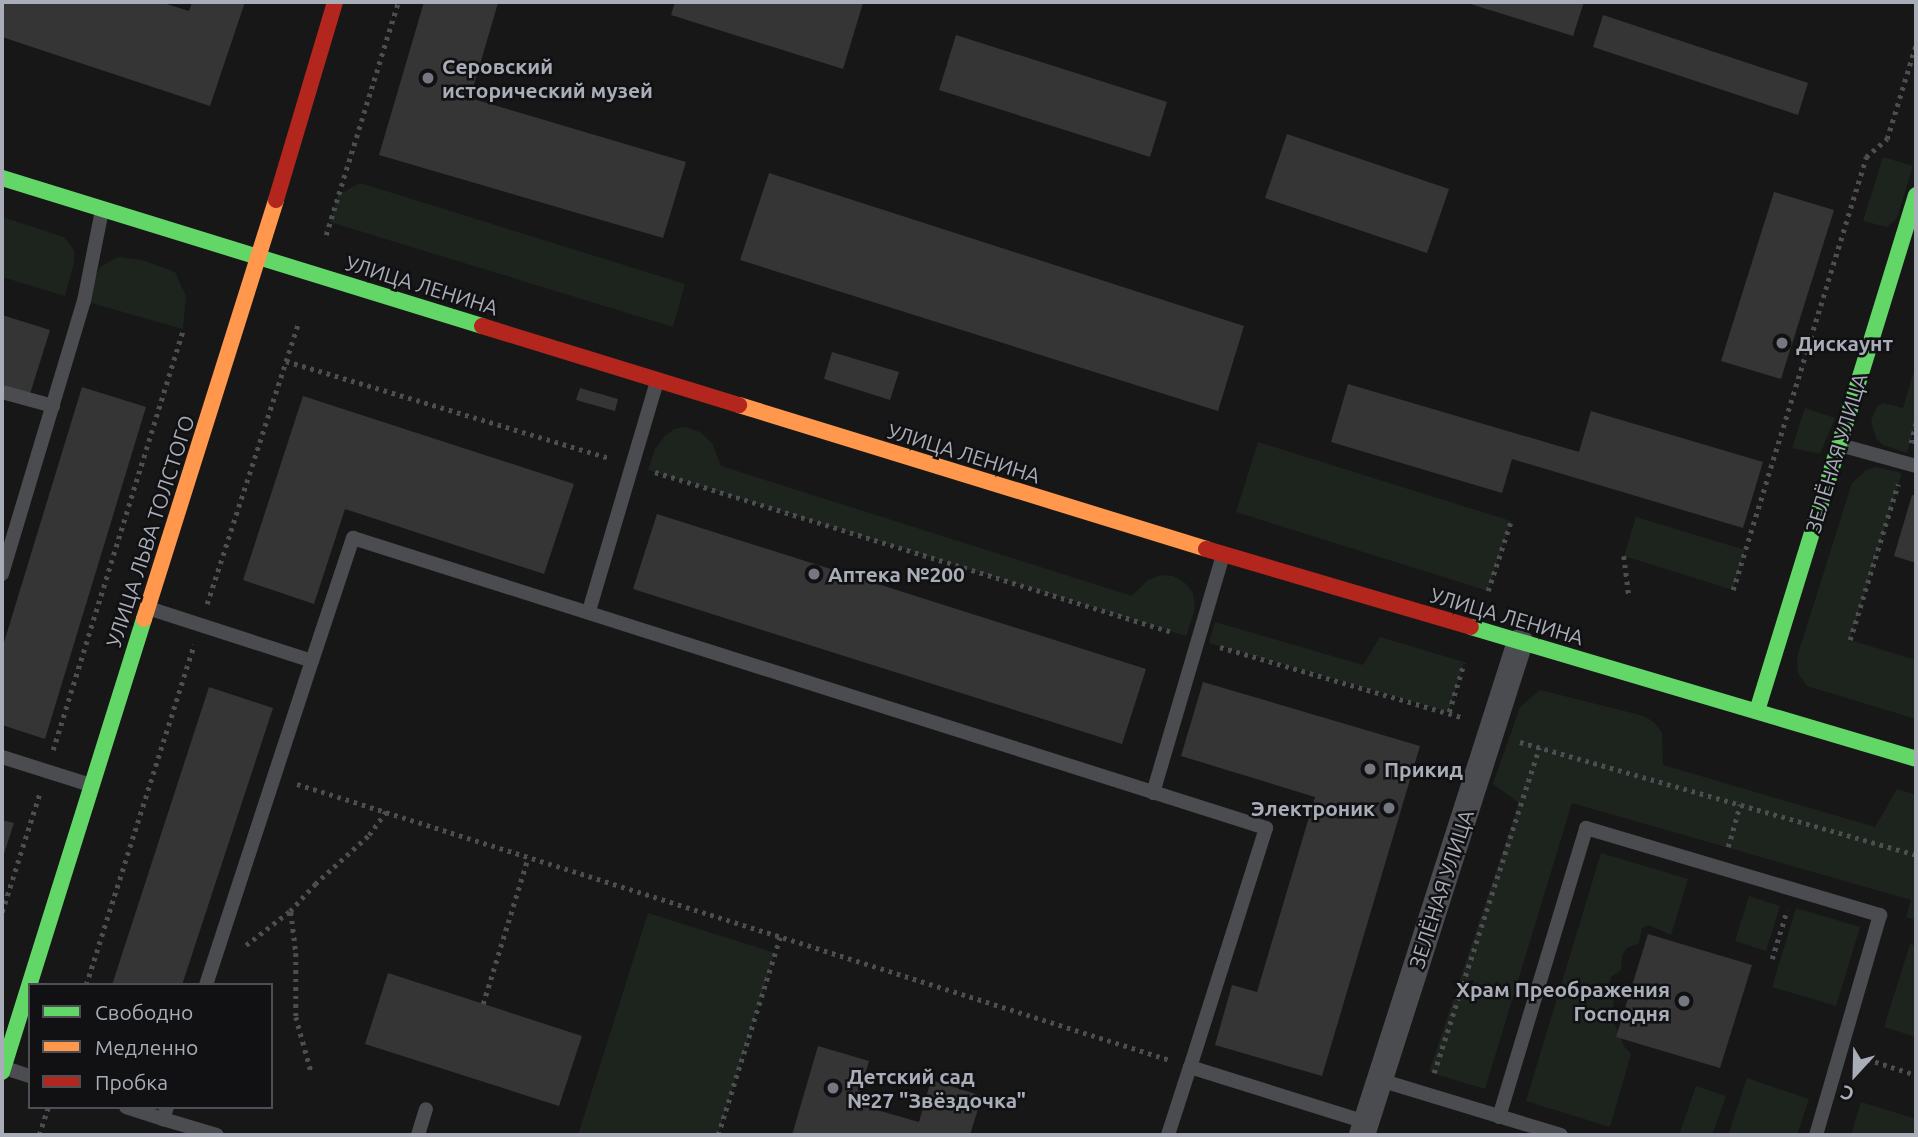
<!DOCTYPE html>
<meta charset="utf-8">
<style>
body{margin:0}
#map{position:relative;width:1918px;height:1137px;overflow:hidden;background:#171717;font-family:Ubuntu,sans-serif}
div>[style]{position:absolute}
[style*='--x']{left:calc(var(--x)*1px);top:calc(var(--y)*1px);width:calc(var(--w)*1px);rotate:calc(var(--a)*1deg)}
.green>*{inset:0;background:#1d241e}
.building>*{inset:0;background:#353536}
.path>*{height:4.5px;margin-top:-2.25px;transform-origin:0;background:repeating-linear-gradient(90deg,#4d4e52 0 3.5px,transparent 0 8.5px)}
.lane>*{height:14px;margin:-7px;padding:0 7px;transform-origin:7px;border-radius:7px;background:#4b4c50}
.street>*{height:26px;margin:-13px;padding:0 13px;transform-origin:13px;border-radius:13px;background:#4b4c50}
.fast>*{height:16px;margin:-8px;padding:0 8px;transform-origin:8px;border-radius:8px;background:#63d668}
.slow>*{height:16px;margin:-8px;padding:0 8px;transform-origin:8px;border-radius:8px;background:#ff974d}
.jam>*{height:16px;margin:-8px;padding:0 8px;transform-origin:8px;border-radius:8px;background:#b3261e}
.dots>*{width:19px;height:19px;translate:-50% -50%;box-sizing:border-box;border:4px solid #111113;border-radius:50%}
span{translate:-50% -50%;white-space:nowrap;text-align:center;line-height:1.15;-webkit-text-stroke:5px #111113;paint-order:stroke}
.poi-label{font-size:21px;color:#a8adb8;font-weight:700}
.left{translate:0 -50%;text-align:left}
.right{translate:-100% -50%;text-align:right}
.street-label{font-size:21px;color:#a8adb8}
.frame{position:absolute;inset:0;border:4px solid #a8adb8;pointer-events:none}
.legend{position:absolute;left:28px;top:983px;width:245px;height:126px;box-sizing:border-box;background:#111113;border:2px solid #4d4f55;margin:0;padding:9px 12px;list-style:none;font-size:21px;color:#a8adb8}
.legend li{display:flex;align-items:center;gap:14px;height:35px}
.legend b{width:35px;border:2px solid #4d4f55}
.north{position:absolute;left:1820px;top:1039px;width:70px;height:70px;-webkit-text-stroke:5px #111113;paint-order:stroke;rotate:202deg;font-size:19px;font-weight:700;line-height:28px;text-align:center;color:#a8adb8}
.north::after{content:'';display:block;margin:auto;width:24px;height:32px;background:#a8adb8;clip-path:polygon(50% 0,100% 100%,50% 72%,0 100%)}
</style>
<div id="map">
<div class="green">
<i style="clip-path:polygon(1883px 157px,1913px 166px,1897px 218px,1887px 227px,1863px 221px)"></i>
<i style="clip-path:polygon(360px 183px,685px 284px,673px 327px,330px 222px,338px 195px)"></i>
<i style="clip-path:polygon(2px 217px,64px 237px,74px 250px,74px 263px,65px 296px,2px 277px)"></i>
<i style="clip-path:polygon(118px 257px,142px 260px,175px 272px,186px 296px,183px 329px,84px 301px,100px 267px)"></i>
<i style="clip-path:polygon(1916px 364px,1916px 423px,1907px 453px,1883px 445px,1876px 438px,1871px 421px,1877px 406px,1884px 403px,1903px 408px)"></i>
<i style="clip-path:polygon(1805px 408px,1835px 418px,1820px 454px,1792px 448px)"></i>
<i style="clip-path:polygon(686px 427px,700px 432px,712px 443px,721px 466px,1132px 596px,1148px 580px,1161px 575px,1173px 576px,1185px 583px,1193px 593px,1195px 609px,1186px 636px,648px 470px,655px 449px,665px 436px,674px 429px)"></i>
<i style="clip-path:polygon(1258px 442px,1511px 521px,1488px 591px,1236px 512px)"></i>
<i style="clip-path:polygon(1876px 467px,1902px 473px,1850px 640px,1916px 660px,1916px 719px,1807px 686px,1798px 673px,1797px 657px,1852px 483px,1866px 470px)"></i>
<i style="clip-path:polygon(1636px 517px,1745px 550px,1733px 590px,1624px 556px)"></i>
<i style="clip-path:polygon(1215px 622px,1363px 665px,1380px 637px,1464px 662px,1449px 712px,1209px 643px)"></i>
<i style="clip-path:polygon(1540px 690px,1644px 716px,1655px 723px,1662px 733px,1663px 765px,1875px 827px,1897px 789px,1916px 795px,1916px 920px,1906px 917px,1911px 900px,1572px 803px,1485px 1089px,1429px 1072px,1519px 803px,1493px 784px,1520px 707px)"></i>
<i style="clip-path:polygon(1601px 853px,1688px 879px,1671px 935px,1649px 925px,1642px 928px,1639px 943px,1627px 948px,1622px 956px,1621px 970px,1611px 977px,1609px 987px,1614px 1000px,1612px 1018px,1624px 1046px,1631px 1054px,1610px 1127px,1526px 1101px)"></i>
<i style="clip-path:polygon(1749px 896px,1780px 906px,1766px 951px,1735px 941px)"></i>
<i style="clip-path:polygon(1796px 908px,1860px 927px,1836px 1006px,1772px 987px)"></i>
<i style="clip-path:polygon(648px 913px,775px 953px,718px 1135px,578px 1135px)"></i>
<i style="clip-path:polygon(1910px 944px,1916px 946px,1916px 1037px,1884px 1027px)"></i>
<i style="clip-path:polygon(1747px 1078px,1809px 1099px,1797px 1135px,1728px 1135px)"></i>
<i style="clip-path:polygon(1696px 1086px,1726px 1096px,1712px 1135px,1679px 1135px)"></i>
<i style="clip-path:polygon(1861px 1102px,1916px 1119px,1916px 1135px,1851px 1135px)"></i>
</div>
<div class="building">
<i style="clip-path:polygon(2px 2px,160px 2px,189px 11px,192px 2px,245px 2px,210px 106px,2px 37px)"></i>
<i style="clip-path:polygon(424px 2px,498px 3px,470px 98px,686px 162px,663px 238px,379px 155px)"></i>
<i style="clip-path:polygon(675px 2px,860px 2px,863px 3px,843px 69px,671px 15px)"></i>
<i style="clip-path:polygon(1464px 2px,1584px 2px,1573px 36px)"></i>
<i style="clip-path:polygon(1603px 15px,1808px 83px,1798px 115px,1593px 47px)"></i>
<i style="clip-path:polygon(956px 35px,1167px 102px,1150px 157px,939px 90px)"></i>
<i style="clip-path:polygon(1287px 134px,1449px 189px,1427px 253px,1265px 198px)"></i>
<i style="clip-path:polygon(769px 173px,1244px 326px,1218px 411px,740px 260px)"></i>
<i style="clip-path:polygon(1774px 192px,1834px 210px,1781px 379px,1721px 361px)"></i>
<i style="clip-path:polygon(2px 315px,50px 330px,30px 394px,2px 385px)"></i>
<i style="clip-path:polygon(832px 352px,899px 372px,890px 400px,824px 379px)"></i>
<i style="clip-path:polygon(1348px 384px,1579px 452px,1591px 411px,1763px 462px,1743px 528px,1512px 459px,1502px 493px,1331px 442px)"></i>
<i style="clip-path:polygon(82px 387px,146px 407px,45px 739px,2px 725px,2px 649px)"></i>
<i style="clip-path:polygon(580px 388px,618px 399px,615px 411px,576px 400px)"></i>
<i style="clip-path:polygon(303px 396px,574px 484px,544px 574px,345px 509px,314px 604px,243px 580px)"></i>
<i style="clip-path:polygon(1912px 495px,1916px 496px,1916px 563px,1894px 556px)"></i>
<i style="clip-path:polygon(657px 514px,1146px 669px,1122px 744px,633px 589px)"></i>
<i style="clip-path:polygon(1203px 682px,1420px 746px,1322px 1076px,1215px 1045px,1232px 985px,1257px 992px,1315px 797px,1181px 756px)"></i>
<i style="clip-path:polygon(209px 687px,273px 708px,182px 985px,112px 985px)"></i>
<i style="clip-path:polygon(2px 820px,14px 823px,2px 860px)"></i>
<i style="clip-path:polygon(1648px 934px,1752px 965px,1720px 1068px,1616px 1037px)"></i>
<i style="clip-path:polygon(388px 973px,582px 1036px,559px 1106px,365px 1044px)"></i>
<i style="clip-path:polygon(818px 1046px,869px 1061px,856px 1104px,919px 1122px,931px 1080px,982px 1096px,970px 1135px,792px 1135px)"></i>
</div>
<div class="path">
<i style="--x:326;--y:235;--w:244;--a:-72.8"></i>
<i style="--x:286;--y:361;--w:338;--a:16.7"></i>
<i style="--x:1911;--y:443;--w:21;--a:-76"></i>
<i style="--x:655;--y:472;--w:544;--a:17.2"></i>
<i style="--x:1624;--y:556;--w:39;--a:83"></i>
<i style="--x:1733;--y:590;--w:453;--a:-72.9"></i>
<i style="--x:1866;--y:157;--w:28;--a:-41"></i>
<i style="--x:1887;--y:139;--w:99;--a:-73"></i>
<i style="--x:1488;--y:591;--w:74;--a:-71.8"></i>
<i style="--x:207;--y:604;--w:294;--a:-72"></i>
<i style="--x:1850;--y:640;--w:163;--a:-72.9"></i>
<i style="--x:1220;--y:647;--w:254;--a:16.2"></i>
<i style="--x:1449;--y:712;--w:51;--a:-73"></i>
<i style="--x:1520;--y:742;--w:412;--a:15.9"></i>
<i style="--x:53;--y:750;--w:441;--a:-72.8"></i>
<i style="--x:297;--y:784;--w:916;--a:17.54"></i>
<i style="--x:1728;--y:847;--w:44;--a:-74.1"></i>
<i style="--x:2;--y:912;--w:126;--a:-72.4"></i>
<i style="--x:291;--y:912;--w:41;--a:83"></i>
<i style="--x:296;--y:953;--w:64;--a:90"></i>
<i style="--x:296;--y:1017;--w:56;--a:74.5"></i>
<i style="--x:246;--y:945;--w:56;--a:-37.7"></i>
<i style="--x:290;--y:911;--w:37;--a:-47"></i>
<i style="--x:315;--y:884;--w:73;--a:-42.2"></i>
<i style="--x:369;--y:835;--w:29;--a:-54"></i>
<i style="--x:1772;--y:959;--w:51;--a:-73"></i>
<i style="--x:86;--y:985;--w:357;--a:-72.4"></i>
<i style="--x:483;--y:1004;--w:153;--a:-72.9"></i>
<i style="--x:1867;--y:1059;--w:52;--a:18.1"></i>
<i style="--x:1434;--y:1073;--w:342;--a:-72.1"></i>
<i style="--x:39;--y:1135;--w:29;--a:-72"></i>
<i style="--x:718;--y:1135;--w:207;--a:-72.6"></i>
</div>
<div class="lane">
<i style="--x:2;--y:392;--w:53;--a:15.4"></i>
<i style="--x:1840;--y:445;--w:79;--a:15.4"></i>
<i style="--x:2;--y:574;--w:285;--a:-73.3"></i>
<i style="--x:84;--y:301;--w:93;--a:-78.8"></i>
<i style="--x:148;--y:608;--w:172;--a:17.9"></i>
<i style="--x:312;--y:661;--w:130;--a:-71.6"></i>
<i style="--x:353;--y:538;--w:958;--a:17.62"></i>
<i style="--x:1266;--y:828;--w:251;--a:107.6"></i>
<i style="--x:589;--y:611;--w:239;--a:-73.5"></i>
<i style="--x:2;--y:757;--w:93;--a:17.5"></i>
<i style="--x:1153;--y:793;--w:248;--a:-73.6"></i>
<i style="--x:206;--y:985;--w:341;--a:-71.9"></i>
<i style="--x:5;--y:1068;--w:26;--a:18"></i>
<i style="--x:1380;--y:1080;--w:189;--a:16.9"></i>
<i style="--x:126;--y:1107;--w:39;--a:18"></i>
<i style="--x:167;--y:1107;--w:13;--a:108"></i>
<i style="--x:163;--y:1119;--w:56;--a:16.5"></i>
<i style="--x:1499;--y:1117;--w:302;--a:-73.2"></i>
<i style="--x:1586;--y:828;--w:307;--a:16.5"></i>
<i style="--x:1880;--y:915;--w:229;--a:106.2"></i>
<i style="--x:418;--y:1135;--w:27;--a:-73"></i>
<i style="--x:1168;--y:1135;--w:71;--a:-72.1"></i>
<i style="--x:1190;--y:1067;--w:184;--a:17.4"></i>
</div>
<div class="street">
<i style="--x:1362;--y:1135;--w:518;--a:-72.23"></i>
</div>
<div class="fast">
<i style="--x:2;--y:178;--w:502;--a:17.14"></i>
<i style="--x:1471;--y:627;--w:464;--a:16.5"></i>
<i style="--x:1757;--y:711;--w:540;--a:-72.87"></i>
<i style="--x:2;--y:1072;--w:475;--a:-72.6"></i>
</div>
<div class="slow">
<i style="--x:739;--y:405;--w:489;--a:17.1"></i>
<i style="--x:144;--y:619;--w:439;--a:-72.5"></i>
</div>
<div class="jam">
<i style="--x:276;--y:200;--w:207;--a:-73.4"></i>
<i style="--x:482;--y:326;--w:269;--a:17.1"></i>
<i style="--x:1206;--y:549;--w:276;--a:16.4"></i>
</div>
<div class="dots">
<i style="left:428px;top:78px;background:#757880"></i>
<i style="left:1782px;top:343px;background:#757880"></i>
<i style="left:814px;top:574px;background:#757880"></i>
<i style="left:1370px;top:769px;background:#757880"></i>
<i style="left:1389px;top:808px;background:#757880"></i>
<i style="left:1684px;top:1001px;background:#757880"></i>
<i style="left:833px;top:1088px;background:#757880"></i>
</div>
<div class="poi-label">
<span class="left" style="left:442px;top:78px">Серовский<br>исторический музей</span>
<span class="left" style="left:1796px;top:343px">Дискаунт</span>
<span class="left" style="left:828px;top:574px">Аптека №200</span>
<span class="left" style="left:1384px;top:769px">Прикид</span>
<span class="right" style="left:1375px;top:808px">Электроник</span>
<span class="right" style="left:1670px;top:1001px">Храм Преображения<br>Господня</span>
<span class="left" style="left:847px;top:1088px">Детский сад<br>№27 "Звёздочка"</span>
</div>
<div class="street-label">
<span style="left:422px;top:285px;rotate:17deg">УЛИЦА ЛЕНИНА</span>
<span style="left:964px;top:453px;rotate:17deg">УЛИЦА ЛЕНИНА</span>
<span style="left:1836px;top:453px;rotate:-73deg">ЗЕЛЁНАЯ УЛИЦА</span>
<span style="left:150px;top:531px;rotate:-72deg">УЛИЦА ЛЬВА ТОЛСТОГО</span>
<span style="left:1507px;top:616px;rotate:16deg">УЛИЦА ЛЕНИНА</span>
<span style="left:1441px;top:889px;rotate:-72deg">ЗЕЛЁНАЯ УЛИЦА</span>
</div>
<div class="frame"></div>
<ul class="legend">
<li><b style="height:9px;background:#63d668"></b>Свободно</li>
<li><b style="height:9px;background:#ff974d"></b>Медленно</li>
<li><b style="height:9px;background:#b3261e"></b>Пробка</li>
</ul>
<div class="north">С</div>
</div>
